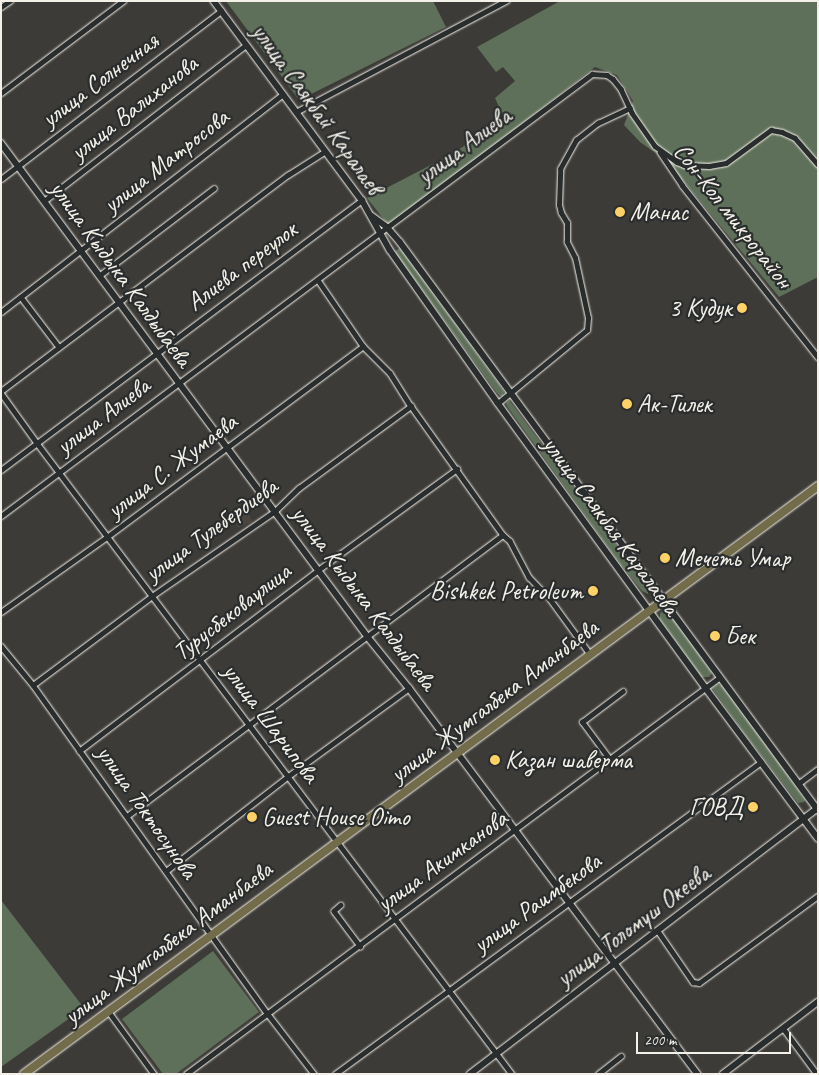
<!DOCTYPE html>
<meta charset="utf-8">
<style>
body{margin:0}
#map{position:relative;width:819px;height:1075px;overflow:hidden;background:#3d3b38;font-family:Caveat,sans-serif}
div>[style]{position:absolute}
[style*='--x']{left:calc(var(--x)*1px);top:calc(var(--y)*1px);width:calc(var(--w)*1px);rotate:calc(var(--a)*1deg)}
.built>*{inset:0;background:#4a453f}
.green>*{inset:0;background:#5e7059}
.roads{filter:drop-shadow(0 0 1px #f4f1e8) drop-shadow(0 0 1px #f4f1e8)}
.minor>*{height:4.5px;margin:-2.25px;padding:0 2.25px;transform-origin:2.25px;border-radius:2.25px;background:#2a2d2e}
.tertiary>*{height:5.5px;margin:-2.75px;padding:0 2.75px;transform-origin:2.75px;border-radius:2.75px;background:#2a2d2e}
.primary>*{height:8px;margin:-4px;padding:0 4px;transform-origin:4px;border-radius:4px;background:#736c4b}
.dots>*{width:14px;height:14px;translate:-50% -50%;box-sizing:border-box;border:2px solid #2a2d2e;border-radius:50%}
span{translate:-50% -50%;white-space:nowrap;text-align:center;line-height:1.15;-webkit-text-stroke:4.5px #2a2d2e;paint-order:stroke}
.street-label{font-size:25px;color:#f4f1e8}
.poi-label{font-size:25px;color:#f4f1e8}
.left{translate:0 -50%;text-align:left}
.right{translate:-100% -50%;text-align:right}
.frame{position:absolute;inset:0;border:2px solid #f4f1e8;pointer-events:none}
.scale{position:absolute;left:636px;top:1032px;width:155px;height:22px;box-sizing:border-box;border:2px solid #f4f1e8;border-top:0;padding-left:6px;font-size:15px;line-height:18px;white-space:nowrap;color:#f4f1e8;-webkit-text-stroke:4px #2a2d2e;paint-order:stroke}
</style>
<div id="map">
<div class="built">
<i style="clip-path:polygon(247px 508px,252px 522px,238px 528px,232px 514px)"></i>
</div>
<div class="green">
<i style="clip-path:polygon(226px 1px,433px 1px,446px 27px,299px 100px)"></i>
<i style="clip-path:polygon(560px 1px,818px 1px,818px 277px,779px 297px,667px 161px,640px 142px,624px 125px,633px 101px,617px 75px,595px 67px,389px 226px,367px 198px,454px 153px,504px 118px,495px 98px,515px 81px,503px 67px,496px 72px,477px 47px)"></i>
<i style="clip-path:polygon(400px 248px,504px 391px,503px 396px,500px 396px,497px 393px,397px 255px,395px 251px)"></i>
<i style="clip-path:polygon(509px 400px,648px 587px,648px 594px,642px 591px,618px 561px,507px 406px,506px 403px)"></i>
<i style="clip-path:polygon(663px 611px,669px 612px,712px 673px,709px 677px,702px 677px,660px 619px,660px 613px)"></i>
<i style="clip-path:polygon(717px 684px,722px 685px,787px 774px,805px 800px,804px 802px,798px 803px,745px 734px,714px 691px,712px 688px)"></i>
<i style="clip-path:polygon(1px 900px,84px 1008px,1px 1067px)"></i>
<i style="clip-path:polygon(213px 951px,259px 1012px,176px 1074px,163px 1074px,122px 1019px)"></i>
</div>
<div class="roads">
<div class="minor">
<i style="--x:1;--y:7;--w:11;--a:-34"></i>
<i style="--x:1;--y:93;--w:153;--a:-37"></i>
<i style="--x:296;--y:112;--w:238;--a:-27.9"></i>
<i style="--x:660;--y:152;--w:40;--a:56"></i>
<i style="--x:682;--y:185;--w:219;--a:51.7"></i>
<i style="--x:1;--y:179;--w:277;--a:-37.4"></i>
<i style="--x:44;--y:201;--w:255;--a:-37.7"></i>
<i style="--x:100;--y:275;--w:143;--a:-37.3"></i>
<i style="--x:318;--y:280;--w:80;--a:55.7"></i>
<i style="--x:363;--y:346;--w:38;--a:45"></i>
<i style="--x:390;--y:373;--w:39;--a:58"></i>
<i style="--x:411;--y:406;--w:158;--a:54.5"></i>
<i style="--x:503;--y:535;--w:9;--a:41"></i>
<i style="--x:510;--y:541;--w:41;--a:62.2"></i>
<i style="--x:529;--y:577;--w:30;--a:46"></i>
<i style="--x:550;--y:599;--w:68;--a:54"></i>
<i style="--x:21;--y:297;--w:63;--a:52.8"></i>
<i style="--x:1;--y:312;--w:356;--a:-37.7"></i>
<i style="--x:1;--y:391;--w:359;--a:-37"></i>
<i style="--x:288;--y:175;--w:43;--a:-32.6"></i>
<i style="--x:1;--y:393;--w:62;--a:54.2"></i>
<i style="--x:37;--y:443;--w:790;--a:53.03"></i>
<i style="--x:498;--y:403;--w:115;--a:-39.4"></i>
<i style="--x:587;--y:330;--w:12;--a:-85"></i>
<i style="--x:588;--y:318;--w:61;--a:-102.2"></i>
<i style="--x:575;--y:258;--w:18;--a:-117"></i>
<i style="--x:567;--y:242;--w:19;--a:-90"></i>
<i style="--x:567;--y:223;--w:12;--a:-121"></i>
<i style="--x:561;--y:213;--w:8;--a:-104"></i>
<i style="--x:559;--y:205;--w:36;--a:-88"></i>
<i style="--x:560;--y:169;--w:33;--a:-61"></i>
<i style="--x:576;--y:140;--w:28;--a:-38"></i>
<i style="--x:598;--y:123;--w:35;--a:-25"></i>
<i style="--x:1;--y:470;--w:451;--a:-36.8"></i>
<i style="--x:1;--y:516;--w:738;--a:-36.79"></i>
<i style="--x:592;--y:74;--w:15;--a:4"></i>
<i style="--x:607;--y:75;--w:7;--a:34"></i>
<i style="--x:613;--y:79;--w:13;--a:51"></i>
<i style="--x:621;--y:89;--w:26;--a:65"></i>
<i style="--x:632;--y:113;--w:40;--a:55.1"></i>
<i style="--x:655;--y:146;--w:27;--a:36"></i>
<i style="--x:677;--y:162;--w:8;--a:23"></i>
<i style="--x:684;--y:165;--w:25;--a:2"></i>
<i style="--x:709;--y:166;--w:17;--a:-10"></i>
<i style="--x:726;--y:163;--w:56;--a:-36.3"></i>
<i style="--x:771;--y:130;--w:11;--a:10"></i>
<i style="--x:782;--y:132;--w:14;--a:25"></i>
<i style="--x:795;--y:138;--w:35;--a:49"></i>
<i style="--x:1;--y:612;--w:130;--a:-35.3"></i>
<i style="--x:107;--y:537;--w:319;--a:-36.7"></i>
<i style="--x:1;--y:646;--w:50;--a:50.6"></i>
<i style="--x:33;--y:685;--w:404;--a:54.5"></i>
<i style="--x:268;--y:1014;--w:76;--a:52.5"></i>
<i style="--x:33;--y:685;--w:149;--a:-36.8"></i>
<i style="--x:152;--y:596;--w:150;--a:-34.6"></i>
<i style="--x:275;--y:511;--w:33;--a:-44"></i>
<i style="--x:299;--y:488;--w:139;--a:-36.2"></i>
<i style="--x:79;--y:751;--w:300;--a:-37.1"></i>
<i style="--x:318;--y:570;--w:172;--a:-36"></i>
<i style="--x:610;--y:760;--w:47;--a:-126.4"></i>
<i style="--x:582;--y:722;--w:51;--a:-37.1"></i>
<i style="--x:798;--y:784;--w:25;--a:-37"></i>
<i style="--x:127;--y:816;--w:469;--a:-36.8"></i>
<i style="--x:166;--y:871;--w:153;--a:-37.8"></i>
<i style="--x:287;--y:777;--w:151;--a:-36.1"></i>
<i style="--x:341;--y:905;--w:9;--a:139"></i>
<i style="--x:334;--y:911;--w:44;--a:53.4"></i>
<i style="--x:658;--y:931;--w:62;--a:55.5"></i>
<i style="--x:693;--y:982;--w:6;--a:9"></i>
<i style="--x:699;--y:983;--w:147;--a:-36.2"></i>
<i style="--x:109;--y:1012;--w:77;--a:54"></i>
<i style="--x:783;--y:1028;--w:57;--a:53.5"></i>
<i style="--x:186;--y:1074;--w:665;--a:-36.63"></i>
<i style="--x:335;--y:1074;--w:528;--a:-36.22"></i>
<i style="--x:598;--y:1074;--w:29;--a:-38"></i>
</div>
<div class="tertiary">
<i style="--x:214;--y:1;--w:248;--a:53.4"></i>
<i style="--x:362;--y:200;--w:57;--a:60.8"></i>
<i style="--x:390;--y:250;--w:187;--a:54.8"></i>
<i style="--x:498;--y:403;--w:351;--a:53.9"></i>
<i style="--x:705;--y:687;--w:189;--a:53.2"></i>
<i style="--x:1;--y:143;--w:615;--a:53.39"></i>
<i style="--x:368;--y:637;--w:65;--a:51.2"></i>
<i style="--x:409;--y:688;--w:482;--a:53.2"></i>
<i style="--x:372;--y:216;--w:19;--a:36"></i>
<i style="--x:387;--y:227;--w:20;--a:49"></i>
<i style="--x:400;--y:242;--w:705;--a:53.65"></i>
<i style="--x:470;--y:1074;--w:438;--a:-37.4"></i>
<i style="--x:723;--y:1074;--w:119;--a:-37.2"></i>
</div>
<div class="primary">
<i style="--x:24;--y:1074;--w:988;--a:-36.52"></i>
</div>
</div>
<div class="dots">
<i style="left:620px;top:212px;background:#ffd166"></i>
<i style="left:742px;top:308px;background:#ffd166"></i>
<i style="left:627px;top:404px;background:#ffd166"></i>
<i style="left:665px;top:558px;background:#ffd166"></i>
<i style="left:593px;top:591px;background:#ffd166"></i>
<i style="left:715px;top:636px;background:#ffd166"></i>
<i style="left:495px;top:760px;background:#ffd166"></i>
<i style="left:753px;top:807px;background:#ffd166"></i>
<i style="left:252px;top:817px;background:#ffd166"></i>
</div>
<div class="street-label">
<span style="left:100px;top:80px;rotate:-37deg">улица Солнечная</span>
<span style="left:134px;top:108px;rotate:-38deg">улица Валиханова</span>
<span style="left:317px;top:109px;rotate:54deg">улица Саякбай Каралаев</span>
<span style="left:464px;top:146px;rotate:-37deg">улица Алиева</span>
<span style="left:166px;top:161px;rotate:-38deg">улица Матросова</span>
<span style="left:733px;top:216px;rotate:52deg">Сон-Кол микрорайон</span>
<span style="left:242px;top:266px;rotate:-37deg">Алиева переулок</span>
<span style="left:121px;top:274px;rotate:54deg">улица Кыдыка Калдыбаева</span>
<span style="left:103px;top:416px;rotate:-37deg">улица Алиева</span>
<span style="left:172px;top:466px;rotate:-37deg">улица С. Жумаева</span>
<span style="left:611px;top:526px;rotate:54deg">улица Саякбая Каралаева</span>
<span style="left:211px;top:530px;rotate:-36deg">улица Тулебердиева</span>
<span style="left:364px;top:598px;rotate:53deg">улица Кыдыка Калдыбаева</span>
<span style="left:232px;top:612px;rotate:-38deg">Турусбековаулица</span>
<span style="left:494px;top:701px;rotate:-37deg">улица Жумгалбека Аманбаева</span>
<span style="left:271px;top:723px;rotate:53deg">улица Шарипова</span>
<span style="left:147px;top:812px;rotate:55deg">улица Токтосунова</span>
<span style="left:442px;top:861px;rotate:-36deg">улица Акимканова</span>
<span style="left:537px;top:903px;rotate:-36deg">улица Раимбекова</span>
<span style="left:633px;top:926px;rotate:-37deg">улица Толомуш Океева</span>
<span style="left:168px;top:943px;rotate:-37deg">улица Жумгалбека Аманбаева</span>
</div>
<div class="poi-label">
<span class="left" style="left:630px;top:212px">Манас</span>
<span class="right" style="left:732px;top:308px">3 Кудук</span>
<span class="left" style="left:637px;top:404px">Ак-Тилек</span>
<span class="left" style="left:675px;top:558px">Мечеть Умар</span>
<span class="right" style="left:583px;top:591px">Bishkek Petroleum</span>
<span class="left" style="left:725px;top:636px">Бек</span>
<span class="left" style="left:505px;top:760px">Казан шаверма</span>
<span class="right" style="left:743px;top:807px">ГОВД</span>
<span class="left" style="left:262px;top:817px">Guest House Oimo</span>
</div>
<div class="frame"></div>
<div class="scale">200 m</div>
</div>
